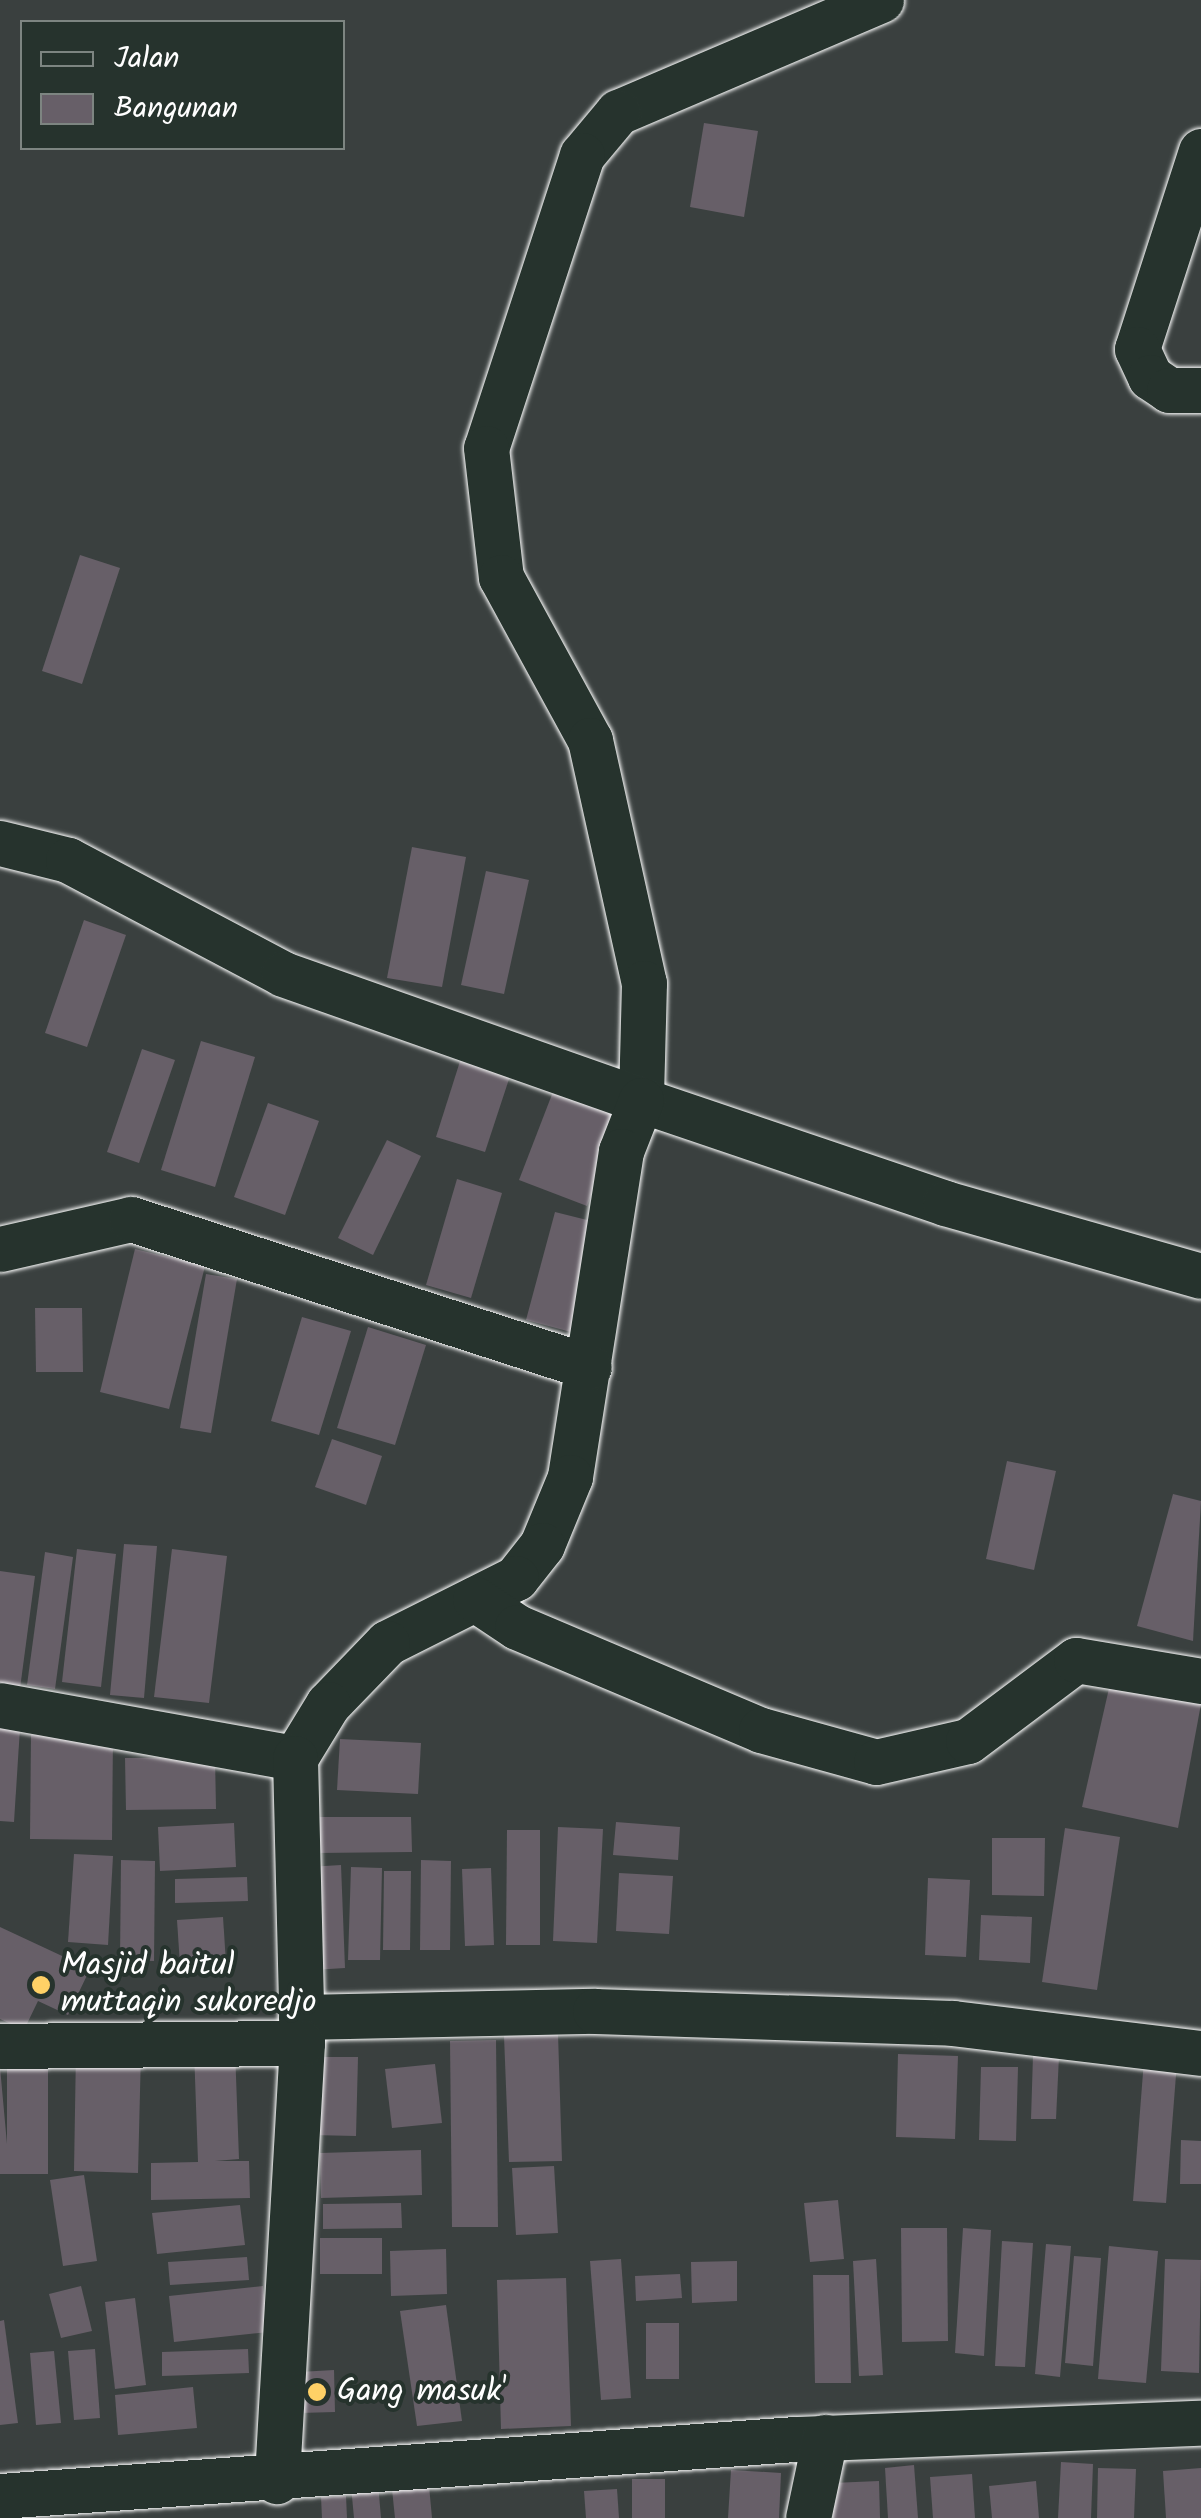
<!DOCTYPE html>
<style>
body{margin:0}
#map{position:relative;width:1201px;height:2518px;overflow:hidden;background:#3a403f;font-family:Kalam,sans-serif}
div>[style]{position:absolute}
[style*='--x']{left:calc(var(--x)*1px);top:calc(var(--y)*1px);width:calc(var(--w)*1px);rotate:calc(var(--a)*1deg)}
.building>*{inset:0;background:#675f68}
.roads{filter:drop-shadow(0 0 2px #fff) drop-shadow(0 0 2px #fff)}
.minor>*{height:45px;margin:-22.5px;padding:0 22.5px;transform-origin:22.5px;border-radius:22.5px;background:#26332d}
.dots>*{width:28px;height:28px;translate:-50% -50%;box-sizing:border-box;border:5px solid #26332d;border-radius:50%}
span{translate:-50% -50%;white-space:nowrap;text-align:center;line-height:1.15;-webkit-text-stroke:8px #26332d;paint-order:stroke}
.poi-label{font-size:32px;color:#fff}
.left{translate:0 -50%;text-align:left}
.legend{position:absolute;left:20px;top:20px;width:325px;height:130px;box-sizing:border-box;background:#26332d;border:2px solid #7d8581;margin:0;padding:12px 18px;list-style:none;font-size:30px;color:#fff}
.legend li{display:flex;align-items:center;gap:20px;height:50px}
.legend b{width:50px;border:2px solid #7d8581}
</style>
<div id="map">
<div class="building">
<i style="clip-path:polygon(704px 123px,758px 131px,744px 217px,690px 207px)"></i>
<i style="clip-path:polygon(80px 555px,120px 568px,82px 684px,42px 671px)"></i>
<i style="clip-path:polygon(412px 847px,466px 857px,442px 987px,387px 978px)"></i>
<i style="clip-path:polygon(486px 871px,529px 880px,504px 994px,461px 985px)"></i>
<i style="clip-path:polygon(84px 920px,126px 935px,87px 1047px,45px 1033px)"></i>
<i style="clip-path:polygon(201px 1041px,255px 1057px,215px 1187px,161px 1170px)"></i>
<i style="clip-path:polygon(142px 1049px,175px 1060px,139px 1163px,107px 1152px)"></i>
<i style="clip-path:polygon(462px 1055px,512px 1070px,485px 1152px,436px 1137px)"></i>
<i style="clip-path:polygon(556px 1084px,624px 1110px,587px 1206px,519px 1180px)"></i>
<i style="clip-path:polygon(268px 1103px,319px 1121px,285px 1215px,234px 1197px)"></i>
<i style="clip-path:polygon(387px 1140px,421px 1156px,373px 1255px,338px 1238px)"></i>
<i style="clip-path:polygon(457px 1179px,502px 1193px,471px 1298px,426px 1285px)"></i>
<i style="clip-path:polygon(555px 1212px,599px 1223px,571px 1332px,526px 1320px)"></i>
<i style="clip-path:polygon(135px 1249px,205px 1266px,169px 1409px,100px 1392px)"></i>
<i style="clip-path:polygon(206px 1274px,237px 1279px,211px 1433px,180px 1428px)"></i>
<i style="clip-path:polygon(35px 1308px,82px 1308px,83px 1372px,36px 1372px)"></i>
<i style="clip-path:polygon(302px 1317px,351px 1331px,319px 1435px,271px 1421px)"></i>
<i style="clip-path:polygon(368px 1327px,426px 1345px,395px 1445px,337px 1428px)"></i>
<i style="clip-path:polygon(332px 1439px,382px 1456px,366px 1505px,315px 1487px)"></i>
<i style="clip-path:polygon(1007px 1461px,1056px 1471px,1034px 1570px,986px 1559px)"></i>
<i style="clip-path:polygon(1173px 1494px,1201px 1501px,1193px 1641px,1137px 1626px)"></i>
<i style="clip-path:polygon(124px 1544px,157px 1546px,144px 1698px,110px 1695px)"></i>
<i style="clip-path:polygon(77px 1549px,116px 1554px,101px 1687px,62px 1682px)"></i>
<i style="clip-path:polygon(172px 1549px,227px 1556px,209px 1703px,154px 1697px)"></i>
<i style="clip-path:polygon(45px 1552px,73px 1557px,55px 1689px,27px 1685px)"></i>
<i style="clip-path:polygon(0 1571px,35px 1576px,19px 1696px,0 1694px)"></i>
<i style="clip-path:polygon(1110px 1684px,1201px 1704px,1178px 1828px,1082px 1807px)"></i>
<i style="clip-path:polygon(0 1727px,20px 1728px,14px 1822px,0 1821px)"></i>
<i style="clip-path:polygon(31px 1735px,113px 1736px,112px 1840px,30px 1839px)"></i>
<i style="clip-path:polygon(340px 1739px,421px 1743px,418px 1794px,337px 1790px)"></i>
<i style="clip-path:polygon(215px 1757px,216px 1809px,126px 1810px,125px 1758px)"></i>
<i style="clip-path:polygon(317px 1817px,411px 1817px,412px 1852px,317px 1853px)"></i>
<i style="clip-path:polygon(616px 1822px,680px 1827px,678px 1860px,613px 1855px)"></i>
<i style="clip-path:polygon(234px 1823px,236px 1867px,160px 1871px,158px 1827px)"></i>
<i style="clip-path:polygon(558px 1827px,603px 1829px,597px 1943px,553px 1941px)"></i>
<i style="clip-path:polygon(1065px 1828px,1120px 1837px,1097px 1990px,1042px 1982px)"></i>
<i style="clip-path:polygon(507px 1830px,540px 1830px,540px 1945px,506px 1945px)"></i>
<i style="clip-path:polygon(992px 1838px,1045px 1838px,1044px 1896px,992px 1895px)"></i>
<i style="clip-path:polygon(74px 1854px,113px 1856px,108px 1945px,68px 1942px)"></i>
<i style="clip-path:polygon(121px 1860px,155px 1861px,154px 1961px,120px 1960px)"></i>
<i style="clip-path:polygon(421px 1860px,451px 1861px,450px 1950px,420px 1950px)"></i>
<i style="clip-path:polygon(341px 1865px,345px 1968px,313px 1970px,308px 1867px)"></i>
<i style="clip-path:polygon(351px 1867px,382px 1868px,380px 1960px,348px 1960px)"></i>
<i style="clip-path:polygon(491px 1868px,494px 1945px,465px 1946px,462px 1869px)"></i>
<i style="clip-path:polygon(384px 1871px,411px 1871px,410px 1950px,383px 1950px)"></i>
<i style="clip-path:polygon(619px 1873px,673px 1876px,669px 1934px,616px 1931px)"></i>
<i style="clip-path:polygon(247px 1877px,248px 1901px,175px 1903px,175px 1879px)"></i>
<i style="clip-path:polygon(928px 1878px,970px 1880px,966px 1957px,925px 1955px)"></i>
<i style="clip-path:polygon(981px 1915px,1032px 1917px,1030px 1963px,979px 1960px)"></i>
<i style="clip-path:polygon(223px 1917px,226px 1963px,180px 1965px,177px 1920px)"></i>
<i style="clip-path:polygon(0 1927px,90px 1969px,68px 2015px,38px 2001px,24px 2030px,0 2019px)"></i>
<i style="clip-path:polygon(558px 2034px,562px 2161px,509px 2162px,504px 2036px)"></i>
<i style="clip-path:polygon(496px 2040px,498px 2227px,452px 2227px,450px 2041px)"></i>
<i style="clip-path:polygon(235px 2049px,239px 2159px,215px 2161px,249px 2161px,250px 2198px,151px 2200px,151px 2163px,198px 2162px,194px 2050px)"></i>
<i style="clip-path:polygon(76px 2050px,141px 2051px,138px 2173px,74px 2171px)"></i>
<i style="clip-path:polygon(898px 2054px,958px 2056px,955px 2139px,896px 2137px)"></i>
<i style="clip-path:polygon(1033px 2055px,1059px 2056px,1056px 2119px,1031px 2119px)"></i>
<i style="clip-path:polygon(314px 2057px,358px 2057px,356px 2136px,312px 2135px)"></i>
<i style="clip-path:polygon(48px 2058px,48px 2174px,0 2174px,0 2067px,7px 2144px,7px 2059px)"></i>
<i style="clip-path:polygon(1144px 2060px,1177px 2062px,1166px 2203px,1133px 2201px)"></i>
<i style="clip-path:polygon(435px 2064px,442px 2123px,392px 2128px,385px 2069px)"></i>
<i style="clip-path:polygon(981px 2067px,1018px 2067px,1016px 2141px,979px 2140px)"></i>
<i style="clip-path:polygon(1181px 2140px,1201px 2141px,1201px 2184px,1180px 2184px)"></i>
<i style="clip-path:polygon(421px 2150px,422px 2195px,321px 2198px,320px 2153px)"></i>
<i style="clip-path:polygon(554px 2166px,558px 2233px,516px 2235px,512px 2168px)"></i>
<i style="clip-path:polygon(84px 2175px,97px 2261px,63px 2266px,50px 2180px)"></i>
<i style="clip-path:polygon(838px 2200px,844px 2259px,810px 2262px,804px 2203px)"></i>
<i style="clip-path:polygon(401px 2203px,402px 2228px,323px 2229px,323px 2204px)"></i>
<i style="clip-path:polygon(240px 2205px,245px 2245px,157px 2254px,152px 2213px)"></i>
<i style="clip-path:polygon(901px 2228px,947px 2228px,948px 2341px,902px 2342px)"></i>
<i style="clip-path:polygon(963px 2228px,991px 2230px,984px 2356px,955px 2353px)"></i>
<i style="clip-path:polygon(320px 2238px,382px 2238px,382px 2274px,320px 2274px)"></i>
<i style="clip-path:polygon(1002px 2241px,1033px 2243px,1025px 2367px,995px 2366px)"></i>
<i style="clip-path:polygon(1046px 2244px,1071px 2246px,1060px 2377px,1035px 2374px)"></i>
<i style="clip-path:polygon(1109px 2246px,1158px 2251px,1146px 2383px,1098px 2379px)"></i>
<i style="clip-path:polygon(446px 2249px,447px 2294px,391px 2296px,390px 2251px)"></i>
<i style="clip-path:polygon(1074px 2256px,1101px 2258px,1093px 2366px,1065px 2363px)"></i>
<i style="clip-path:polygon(247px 2257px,249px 2280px,170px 2285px,168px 2262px)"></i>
<i style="clip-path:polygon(621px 2259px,631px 2398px,601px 2400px,590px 2261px)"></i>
<i style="clip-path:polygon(876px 2259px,883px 2375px,859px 2376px,853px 2261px)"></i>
<i style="clip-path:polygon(1165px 2259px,1201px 2260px,1199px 2373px,1161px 2371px)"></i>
<i style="clip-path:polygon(737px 2261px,737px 2301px,692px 2303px,691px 2262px)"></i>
<i style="clip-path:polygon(680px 2274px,682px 2298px,636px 2301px,635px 2276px)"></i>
<i style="clip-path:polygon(813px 2275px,849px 2275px,851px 2383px,815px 2383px)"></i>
<i style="clip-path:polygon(566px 2278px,571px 2426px,501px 2429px,497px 2280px)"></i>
<i style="clip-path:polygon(81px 2286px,92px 2331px,61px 2338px,49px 2294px)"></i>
<i style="clip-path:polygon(263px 2286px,268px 2332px,174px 2342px,169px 2296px)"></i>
<i style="clip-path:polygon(135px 2298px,146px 2385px,115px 2389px,105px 2302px)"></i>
<i style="clip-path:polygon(446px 2305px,462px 2421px,417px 2426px,400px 2311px)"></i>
<i style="clip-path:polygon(4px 2320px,18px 2423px,0 2425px,0 2321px)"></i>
<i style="clip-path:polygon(646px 2323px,679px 2323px,679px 2379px,646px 2379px)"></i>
<i style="clip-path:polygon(95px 2349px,100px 2418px,74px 2420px,68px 2351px)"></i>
<i style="clip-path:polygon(248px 2349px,249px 2373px,162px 2376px,162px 2352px)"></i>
<i style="clip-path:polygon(54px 2351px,61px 2423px,36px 2425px,30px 2353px)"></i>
<i style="clip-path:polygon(334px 2370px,335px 2412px,300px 2413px,299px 2372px)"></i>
<i style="clip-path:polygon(193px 2387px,197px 2428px,118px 2435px,115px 2395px)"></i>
<i style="clip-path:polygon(1061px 2462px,1093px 2464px,1091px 2518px,1058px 2518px)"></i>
<i style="clip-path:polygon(914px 2465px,918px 2518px,888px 2518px,885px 2468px)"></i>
<i style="clip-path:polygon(1098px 2468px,1136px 2469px,1134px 2518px,1097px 2518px)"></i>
<i style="clip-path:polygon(1201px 2468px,1201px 2518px,1166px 2518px,1163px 2471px)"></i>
<i style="clip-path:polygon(731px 2470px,781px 2473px,779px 2518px,728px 2518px)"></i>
<i style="clip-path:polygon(972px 2474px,975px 2518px,933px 2518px,930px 2477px)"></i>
<i style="clip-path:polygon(632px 2479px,665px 2479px,665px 2518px,632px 2518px)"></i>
<i style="clip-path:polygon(879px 2481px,880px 2518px,833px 2518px,832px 2483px)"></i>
<i style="clip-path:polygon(1036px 2481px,1039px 2518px,992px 2518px,989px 2486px)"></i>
<i style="clip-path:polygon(378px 2483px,381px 2518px,354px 2518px,351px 2486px)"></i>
<i style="clip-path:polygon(429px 2486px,432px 2518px,395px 2518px,392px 2489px)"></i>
<i style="clip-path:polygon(617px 2489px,619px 2518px,586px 2518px,584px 2491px)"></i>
<i style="clip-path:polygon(346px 2496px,347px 2518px,322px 2518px,321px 2497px)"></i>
</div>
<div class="roads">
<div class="minor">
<i style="--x:881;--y:0;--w:286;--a:156.9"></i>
<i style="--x:618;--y:112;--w:56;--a:129.9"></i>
<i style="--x:582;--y:155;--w:308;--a:108.1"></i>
<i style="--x:486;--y:448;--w:130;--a:83.4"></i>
<i style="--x:501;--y:577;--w:186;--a:61.4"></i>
<i style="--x:590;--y:740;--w:249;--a:77.5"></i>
<i style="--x:644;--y:983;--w:117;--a:91.5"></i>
<i style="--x:641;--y:1100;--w:321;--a:18.7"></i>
<i style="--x:945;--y:1203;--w:266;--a:15.9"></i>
<i style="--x:1201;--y:151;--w:208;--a:107.9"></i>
<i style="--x:1137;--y:349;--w:31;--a:65"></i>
<i style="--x:1150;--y:377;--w:23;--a:34"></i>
<i style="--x:1169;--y:390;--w:32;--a:0"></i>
<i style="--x:0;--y:843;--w:70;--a:14"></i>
<i style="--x:68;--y:860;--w:243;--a:27.9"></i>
<i style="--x:283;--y:974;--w:380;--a:19.4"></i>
<i style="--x:641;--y:1100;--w:55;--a:111.4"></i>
<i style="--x:621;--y:1151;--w:330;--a:98.9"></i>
<i style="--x:570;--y:1477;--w:74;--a:112.4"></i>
<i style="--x:542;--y:1545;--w:42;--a:128.2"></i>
<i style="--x:516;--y:1578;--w:144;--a:153.3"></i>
<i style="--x:387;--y:1643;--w:85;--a:134"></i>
<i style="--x:328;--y:1704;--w:63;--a:121.4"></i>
<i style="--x:0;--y:1249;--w:134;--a:-12.9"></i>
<i style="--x:131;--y:1219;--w:481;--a:17.9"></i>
<i style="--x:475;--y:1599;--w:50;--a:33.7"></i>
<i style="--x:517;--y:1627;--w:265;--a:22.9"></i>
<i style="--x:761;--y:1730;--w:119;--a:15.5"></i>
<i style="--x:876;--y:1762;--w:94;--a:-12.9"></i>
<i style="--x:968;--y:1741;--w:135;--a:-36.9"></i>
<i style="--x:1076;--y:1660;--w:127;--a:9.5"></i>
<i style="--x:0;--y:1705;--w:300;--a:10.2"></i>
<i style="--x:295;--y:1758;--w:285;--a:88.6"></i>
<i style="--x:302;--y:2043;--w:439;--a:93.3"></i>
<i style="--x:301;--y:2017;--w:294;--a:-1.2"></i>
<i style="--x:595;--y:2011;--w:358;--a:1.9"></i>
<i style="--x:953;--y:2023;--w:250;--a:6.9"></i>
<i style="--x:0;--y:2046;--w:302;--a:-0.6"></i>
<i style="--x:0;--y:2496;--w:798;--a:-4.1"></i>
<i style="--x:796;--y:2439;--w:405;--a:-2.3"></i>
<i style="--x:808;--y:2518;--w:83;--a:-78.1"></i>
</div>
</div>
<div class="dots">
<i style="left:41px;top:1985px;background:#ffd166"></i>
<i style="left:317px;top:2392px;background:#ffd166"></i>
</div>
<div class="poi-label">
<span class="left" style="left:61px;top:1985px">Masjid baitul<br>muttaqin sukoredjo</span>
<span class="left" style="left:337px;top:2392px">Gang masuk'</span>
</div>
<ul class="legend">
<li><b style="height:12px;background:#26332d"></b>Jalan</li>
<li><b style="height:28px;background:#675f68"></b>Bangunan</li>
</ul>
</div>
